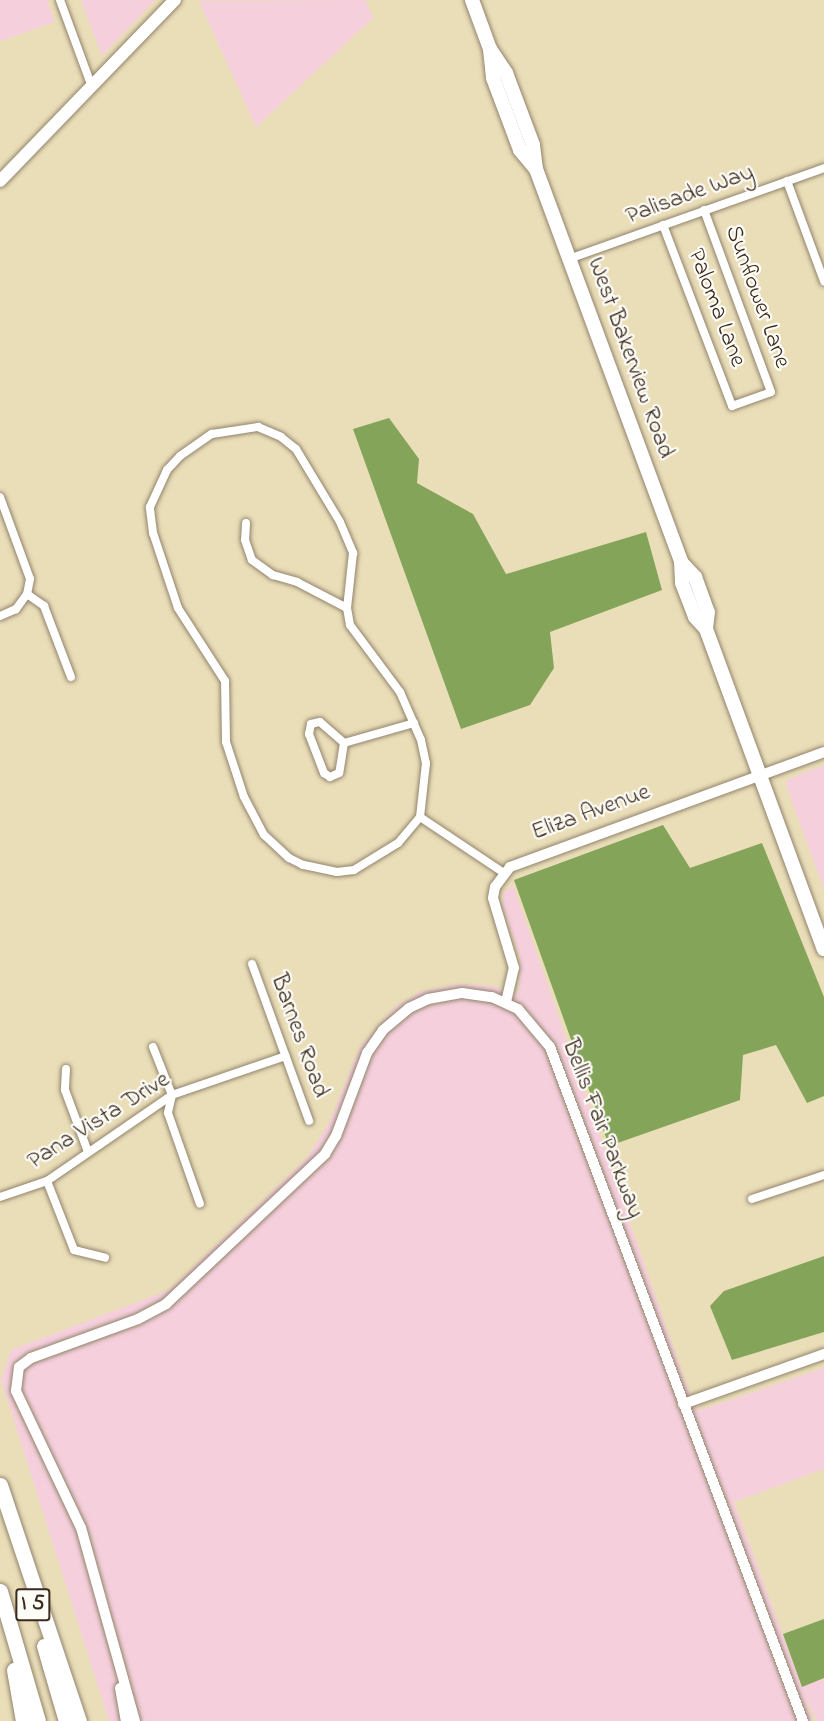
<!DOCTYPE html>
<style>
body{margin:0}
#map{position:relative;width:824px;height:1721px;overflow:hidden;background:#eadeb9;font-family:"Indie Flower",sans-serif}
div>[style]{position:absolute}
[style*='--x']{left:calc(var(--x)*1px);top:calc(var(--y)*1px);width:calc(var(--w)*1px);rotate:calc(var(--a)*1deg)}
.built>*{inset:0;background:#f5cfdc}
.forest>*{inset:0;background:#84a459}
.roads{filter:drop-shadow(0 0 2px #92846c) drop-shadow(0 0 2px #92846c)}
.minor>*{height:8px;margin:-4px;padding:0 4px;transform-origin:4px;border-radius:4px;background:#fff}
.tertiary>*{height:10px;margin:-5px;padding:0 5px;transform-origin:5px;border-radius:5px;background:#fff}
.secondary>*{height:12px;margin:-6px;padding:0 6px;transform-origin:6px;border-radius:6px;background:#fff}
.primary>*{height:14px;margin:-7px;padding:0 7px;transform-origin:7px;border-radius:7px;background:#fff}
.motorway>*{height:15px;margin:-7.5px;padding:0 7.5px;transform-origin:7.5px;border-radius:7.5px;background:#fff}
span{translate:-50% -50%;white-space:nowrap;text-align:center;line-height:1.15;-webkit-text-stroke:4.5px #fdfcf7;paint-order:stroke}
.shield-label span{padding:2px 4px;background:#fdfcf7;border:2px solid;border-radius:4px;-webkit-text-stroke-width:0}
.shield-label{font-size:22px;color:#3b2a1e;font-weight:700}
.street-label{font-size:24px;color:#3b2a1e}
</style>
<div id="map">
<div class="built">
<i style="clip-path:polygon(0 0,47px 0,55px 22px,0 41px)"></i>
<i style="clip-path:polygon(81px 0,155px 0,102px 56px)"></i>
<i style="clip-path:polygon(365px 0,373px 18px,256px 127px,199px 1px)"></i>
<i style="clip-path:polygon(824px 765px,824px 889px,786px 785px,787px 780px)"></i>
<i style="clip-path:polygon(513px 885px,685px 1381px,698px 1411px,824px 1368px,824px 1469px,734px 1502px,802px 1687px,824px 1678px,824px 1721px,817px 1721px,805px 1695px,813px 1721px,109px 1721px,1px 1380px,11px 1350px,169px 1290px,306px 1159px,329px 1123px,360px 1047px,395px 1007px,420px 992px,458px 984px,493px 986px,519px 994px,520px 957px,502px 905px,504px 892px)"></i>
</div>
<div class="forest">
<i style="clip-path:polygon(389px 418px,419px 459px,417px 483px,473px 514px,506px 574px,646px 532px,662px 590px,550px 632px,554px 668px,530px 705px,461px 729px,353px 429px)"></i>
<i style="clip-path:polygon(663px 825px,690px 868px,762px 843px,824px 997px,824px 1096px,807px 1103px,776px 1045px,743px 1055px,740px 1100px,609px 1146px,514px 880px)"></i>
<i style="clip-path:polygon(824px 1256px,824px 1332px,732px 1360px,710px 1306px,724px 1291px)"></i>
<i style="clip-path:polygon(824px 1619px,824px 1678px,802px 1687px,783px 1634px)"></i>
</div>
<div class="roads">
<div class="minor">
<i style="--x:60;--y:0;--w:93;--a:69.8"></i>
<i style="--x:787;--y:181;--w:107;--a:69.7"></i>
<i style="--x:663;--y:225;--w:194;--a:69.1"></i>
<i style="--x:732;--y:406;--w:41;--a:-19.7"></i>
<i style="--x:771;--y:392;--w:194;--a:-110.2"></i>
<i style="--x:569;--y:259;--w:271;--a:-19.6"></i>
<i style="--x:258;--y:427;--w:25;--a:23"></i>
<i style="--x:281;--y:437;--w:19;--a:39"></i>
<i style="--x:296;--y:449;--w:85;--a:58.9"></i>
<i style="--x:340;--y:522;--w:34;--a:67"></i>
<i style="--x:353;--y:553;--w:55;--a:96.2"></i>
<i style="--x:347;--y:608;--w:17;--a:80"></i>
<i style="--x:350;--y:625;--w:84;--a:53.3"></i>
<i style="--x:400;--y:692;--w:52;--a:66.4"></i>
<i style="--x:421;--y:740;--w:24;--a:78"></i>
<i style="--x:426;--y:763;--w:54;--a:96.3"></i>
<i style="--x:420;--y:817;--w:34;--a:130"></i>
<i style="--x:398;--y:843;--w:52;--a:148.5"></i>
<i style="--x:354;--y:870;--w:17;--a:173"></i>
<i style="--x:337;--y:872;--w:35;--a:-168"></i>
<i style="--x:303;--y:865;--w:16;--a:-153"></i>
<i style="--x:289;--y:858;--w:34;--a:-137"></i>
<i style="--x:264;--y:835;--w:43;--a:-117.8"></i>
<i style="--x:244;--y:797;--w:58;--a:-108.1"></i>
<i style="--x:226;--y:742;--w:61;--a:-90.9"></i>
<i style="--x:225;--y:681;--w:87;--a:-122.8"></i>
<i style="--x:178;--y:608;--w:79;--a:-108.4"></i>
<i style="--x:153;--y:533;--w:26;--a:-97"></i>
<i style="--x:150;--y:507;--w:41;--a:-65.3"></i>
<i style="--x:167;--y:470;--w:19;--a:-47"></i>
<i style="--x:180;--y:456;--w:39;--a:-35"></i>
<i style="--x:212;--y:434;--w:47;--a:-8.7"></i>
<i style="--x:0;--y:497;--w:87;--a:69.9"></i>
<i style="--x:30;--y:579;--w:15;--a:101"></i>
<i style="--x:27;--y:594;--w:19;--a:126"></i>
<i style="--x:16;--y:609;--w:17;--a:156"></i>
<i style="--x:246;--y:523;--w:17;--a:93"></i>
<i style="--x:245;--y:540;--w:21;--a:71"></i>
<i style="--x:252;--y:560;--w:26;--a:36"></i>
<i style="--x:273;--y:575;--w:25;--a:16"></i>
<i style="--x:297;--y:582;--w:56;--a:27.5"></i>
<i style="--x:27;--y:594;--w:21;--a:35"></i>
<i style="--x:44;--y:606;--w:76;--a:69.2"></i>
<i style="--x:320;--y:722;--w:32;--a:41"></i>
<i style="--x:344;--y:743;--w:30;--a:99"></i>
<i style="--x:339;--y:773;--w:10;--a:156"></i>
<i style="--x:330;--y:777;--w:7;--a:-146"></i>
<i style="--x:324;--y:773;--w:42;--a:-111"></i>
<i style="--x:309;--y:734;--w:10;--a:-79"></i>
<i style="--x:311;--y:724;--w:9;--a:-13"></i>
<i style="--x:344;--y:743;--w:73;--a:-15.9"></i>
<i style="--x:420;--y:817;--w:101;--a:33.7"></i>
<i style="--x:252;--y:964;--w:167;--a:70"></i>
<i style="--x:153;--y:1047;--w:52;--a:68.4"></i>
<i style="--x:172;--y:1095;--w:18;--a:103"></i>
<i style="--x:168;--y:1113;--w:96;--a:70.6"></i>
<i style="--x:66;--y:1069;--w:21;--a:93"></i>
<i style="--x:65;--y:1090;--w:66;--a:69.6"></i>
<i style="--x:47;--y:1181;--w:74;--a:68.6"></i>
<i style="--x:74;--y:1250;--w:32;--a:14"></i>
<i style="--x:0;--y:1197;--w:50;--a:-18.8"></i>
<i style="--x:47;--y:1181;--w:152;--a:-34.5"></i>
<i style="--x:172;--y:1095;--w:120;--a:-18.9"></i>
<i style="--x:752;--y:1199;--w:76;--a:-18.4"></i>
</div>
<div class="tertiary">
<i style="--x:506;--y:1002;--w:35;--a:-77"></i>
<i style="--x:514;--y:968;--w:73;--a:-106.7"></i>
<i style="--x:493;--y:898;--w:11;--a:-80"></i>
<i style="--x:495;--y:887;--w:25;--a:-53"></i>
<i style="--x:510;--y:867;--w:334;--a:-20.1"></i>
<i style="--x:683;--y:1404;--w:150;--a:-19.5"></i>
<i style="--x:120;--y:1688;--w:34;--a:80"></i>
<i style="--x:135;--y:1721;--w:200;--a:-105.6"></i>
<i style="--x:81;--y:1528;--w:152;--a:-115.4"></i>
<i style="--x:16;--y:1391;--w:24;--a:-83"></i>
<i style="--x:19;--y:1367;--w:15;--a:-37"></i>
<i style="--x:31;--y:1358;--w:114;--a:-20"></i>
<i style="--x:138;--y:1319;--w:32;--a:-28"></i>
<i style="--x:166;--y:1304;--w:219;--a:-43.3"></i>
<i style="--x:325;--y:1154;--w:21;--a:-59"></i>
<i style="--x:336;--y:1136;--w:89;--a:-69.5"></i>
<i style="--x:367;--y:1053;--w:28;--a:-55"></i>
<i style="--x:383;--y:1030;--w:34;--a:-40"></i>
<i style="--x:409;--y:1008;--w:21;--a:-25"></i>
<i style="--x:428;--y:999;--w:35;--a:-10"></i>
<i style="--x:462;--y:993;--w:30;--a:8"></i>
<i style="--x:492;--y:997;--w:29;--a:25"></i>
<i style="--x:518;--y:1009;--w:50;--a:49.9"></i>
<i style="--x:550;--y:1047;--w:720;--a:69.43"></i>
</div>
<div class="secondary">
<i style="--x:0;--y:181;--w:252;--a:-46"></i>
</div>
<div class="primary">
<i style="--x:472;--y:0;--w:52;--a:69.8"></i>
<i style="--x:490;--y:49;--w:29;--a:84"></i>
<i style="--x:493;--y:78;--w:77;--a:69.4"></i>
<i style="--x:520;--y:150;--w:25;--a:50"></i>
<i style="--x:490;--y:49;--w:29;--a:56"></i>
<i style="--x:506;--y:73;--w:77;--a:69.4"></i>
<i style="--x:533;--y:145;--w:24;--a:83"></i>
<i style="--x:536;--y:169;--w:419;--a:69.7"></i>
<i style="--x:681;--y:562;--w:21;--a:87"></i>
<i style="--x:682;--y:583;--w:36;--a:69"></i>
<i style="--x:695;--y:617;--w:16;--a:47"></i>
<i style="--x:706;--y:629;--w:341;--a:69.8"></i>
<i style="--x:681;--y:562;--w:21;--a:47"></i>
<i style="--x:695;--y:577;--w:37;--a:70"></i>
<i style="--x:708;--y:612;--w:17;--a:97"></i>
</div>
<div class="motorway">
<i style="--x:0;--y:1485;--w:249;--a:71.5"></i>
<i style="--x:0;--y:1591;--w:135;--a:73.7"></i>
<i style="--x:44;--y:1646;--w:78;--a:73.7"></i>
<i style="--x:14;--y:1670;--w:52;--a:80"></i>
</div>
</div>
<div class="shield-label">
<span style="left:33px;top:1605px">I 5</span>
</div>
<div class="street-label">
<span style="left:690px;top:195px;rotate:-20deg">Palisade Way</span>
<span style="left:757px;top:297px;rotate:70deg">Sunflower Lane</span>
<span style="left:716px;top:308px;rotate:69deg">Paloma Lane</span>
<span style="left:630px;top:358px;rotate:70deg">West Bakerview Road</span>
<span style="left:591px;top:813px;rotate:-20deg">Eliza Avenue</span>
<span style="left:299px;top:1036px;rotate:70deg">Barnes Road</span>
<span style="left:99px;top:1121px;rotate:-32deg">Pana Vista Drive</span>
<span style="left:602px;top:1129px;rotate:69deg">Bellis Fair Parkway</span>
</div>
</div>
